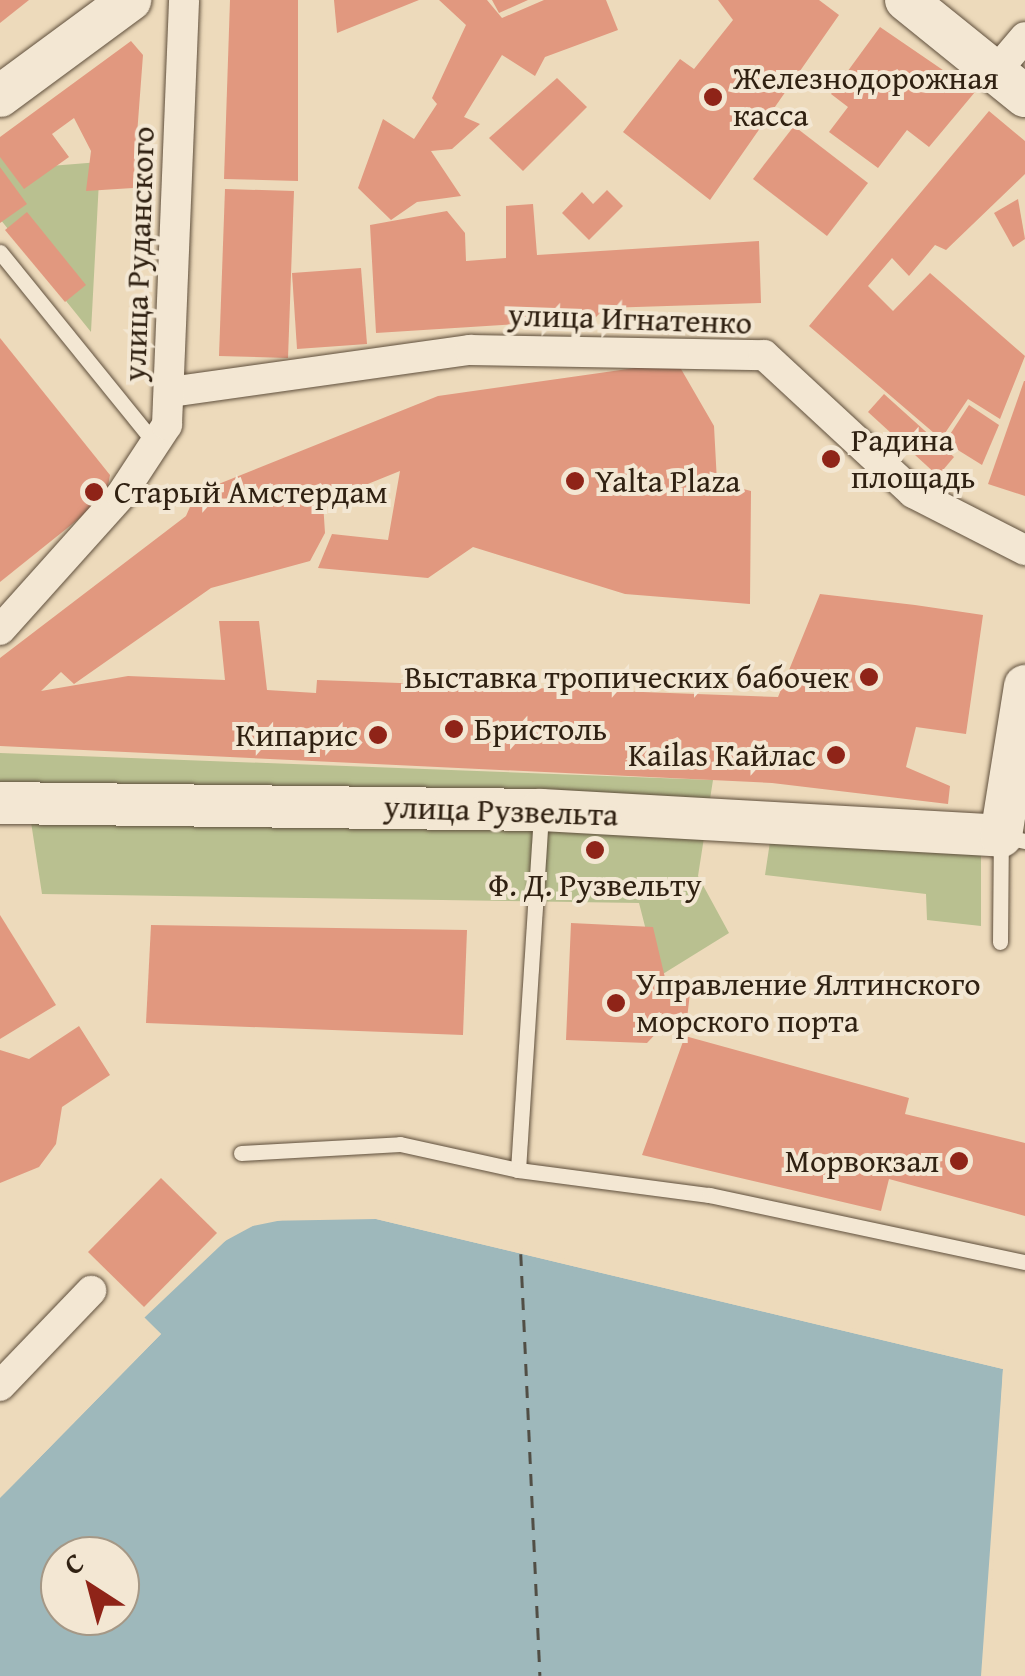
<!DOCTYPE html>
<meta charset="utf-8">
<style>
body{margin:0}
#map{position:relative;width:1025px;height:1676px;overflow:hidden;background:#eddabb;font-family:"Gentium Book Plus",serif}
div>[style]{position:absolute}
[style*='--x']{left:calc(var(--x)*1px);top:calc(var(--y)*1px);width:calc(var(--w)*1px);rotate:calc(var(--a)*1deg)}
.green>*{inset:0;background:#b9c090}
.water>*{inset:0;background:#9eb8bb}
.pier>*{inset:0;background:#eddabb}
.ferry>*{height:2.5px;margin-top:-1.25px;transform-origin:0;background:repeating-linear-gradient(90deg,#514e45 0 12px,transparent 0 22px)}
.building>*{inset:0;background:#e1987f}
.roads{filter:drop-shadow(0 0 2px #5f4f3c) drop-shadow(0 0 2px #5f4f3c)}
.lane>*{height:15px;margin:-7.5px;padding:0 7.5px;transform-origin:7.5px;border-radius:7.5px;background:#f3e7d3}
.street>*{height:30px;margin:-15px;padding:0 15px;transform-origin:15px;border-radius:15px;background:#f3e7d3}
.secondary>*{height:42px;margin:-21px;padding:0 21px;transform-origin:21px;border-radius:21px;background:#f3e7d3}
.dots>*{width:28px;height:28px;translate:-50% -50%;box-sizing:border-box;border:5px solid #f3e7d3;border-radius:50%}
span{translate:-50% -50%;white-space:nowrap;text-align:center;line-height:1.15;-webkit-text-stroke:8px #f3e7d3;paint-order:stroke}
.poi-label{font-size:32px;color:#302112}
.left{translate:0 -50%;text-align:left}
.right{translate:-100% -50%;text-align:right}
.street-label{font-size:32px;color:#302112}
.north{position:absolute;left:40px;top:1536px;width:100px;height:100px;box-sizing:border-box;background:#f3e7d3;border:2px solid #a59886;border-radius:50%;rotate:324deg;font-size:28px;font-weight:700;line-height:40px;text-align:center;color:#302112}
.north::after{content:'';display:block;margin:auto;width:35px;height:45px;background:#8f2418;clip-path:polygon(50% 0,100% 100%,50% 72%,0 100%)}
</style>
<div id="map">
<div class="green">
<i style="clip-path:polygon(0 153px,50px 166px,100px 162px,91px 332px,0 219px)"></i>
<i style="clip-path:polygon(0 753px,713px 780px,698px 876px,729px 933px,658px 977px,639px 903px,42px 894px,31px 822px,0 816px)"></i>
<i style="clip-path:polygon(771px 835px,981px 849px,981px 926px,927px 920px,926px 894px,765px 875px)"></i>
</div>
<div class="water">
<i style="clip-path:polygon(evenodd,376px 1219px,1003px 1369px,981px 1676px,0 1676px,0 1498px,161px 1334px,144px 1318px,238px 1229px,292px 1218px,376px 1219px,60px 1556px,120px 1556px,120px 1616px,60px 1616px,60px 1556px)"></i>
</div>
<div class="pier">
<i style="clip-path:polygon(378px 1214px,1006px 1365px,986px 1676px,1003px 1369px,376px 1219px,262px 1221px,212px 1248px,144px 1317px,161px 1334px,0 1498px,154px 1334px,140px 1315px,209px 1244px,261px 1216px)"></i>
</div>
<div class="ferry">
<i style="--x:521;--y:1254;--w:422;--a:87.4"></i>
</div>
<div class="building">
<i style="clip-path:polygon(0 0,29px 0,0 23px)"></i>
<i style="clip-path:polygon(230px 0,298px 0,298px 181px,224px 179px)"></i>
<i style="clip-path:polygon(334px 0,419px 0,337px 33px)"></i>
<i style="clip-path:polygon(439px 0,487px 0,502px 18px,544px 0,606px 0,618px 30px,545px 57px,535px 76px,502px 55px,464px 117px,480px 124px,452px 149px,431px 151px,461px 196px,417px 202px,391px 220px,358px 188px,383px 119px,414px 139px,437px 104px,432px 98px,466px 25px)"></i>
<i style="clip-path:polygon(492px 0,528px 0,499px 13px)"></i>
<i style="clip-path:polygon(718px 0,819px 0,839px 15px,710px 200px,623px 132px,680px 59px,694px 69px,733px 20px)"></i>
<i style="clip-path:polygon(880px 27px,975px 92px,929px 147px,907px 130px,878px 168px,829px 132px,848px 107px,831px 94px)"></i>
<i style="clip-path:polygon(131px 41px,143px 55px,133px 188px,86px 191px,91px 151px,74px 118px,52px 134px,69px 157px,24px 189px,0 157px,0 137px)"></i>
<i style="clip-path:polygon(557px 78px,587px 107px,523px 171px,489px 138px)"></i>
<i style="clip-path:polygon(989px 111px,1025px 141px,1025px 174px,946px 250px,935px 245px,909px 276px,892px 258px,868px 286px,893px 311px,930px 273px,1025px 356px,1000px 419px,968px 399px,941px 439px,809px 326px)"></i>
<i style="clip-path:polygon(794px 126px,868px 183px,827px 236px,753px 179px)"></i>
<i style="clip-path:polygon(0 167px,27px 204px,0 223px)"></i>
<i style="clip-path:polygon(225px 189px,294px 191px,288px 358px,219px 356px)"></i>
<i style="clip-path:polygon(607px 190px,623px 206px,589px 240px,562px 213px,582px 192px,593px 204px)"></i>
<i style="clip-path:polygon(1018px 199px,1025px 239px,1013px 247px,994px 213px)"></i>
<i style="clip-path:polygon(533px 204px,537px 255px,759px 241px,761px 303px,605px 308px,594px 319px,376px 333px,370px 225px,447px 211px,465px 233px,466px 261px,506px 258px,506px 206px)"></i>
<i style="clip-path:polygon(27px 212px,86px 285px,65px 302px,5px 230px)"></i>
<i style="clip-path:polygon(361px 268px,367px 344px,297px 349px,292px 273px)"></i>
<i style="clip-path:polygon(0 338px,110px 475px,106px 497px,0 582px)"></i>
<i style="clip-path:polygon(677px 362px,714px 426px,717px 482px,751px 491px,750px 604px,625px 594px,473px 547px,428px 578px,318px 568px,332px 534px,388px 540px,400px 471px,323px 502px,325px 533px,310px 561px,211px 588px,74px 684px,61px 672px,41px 691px,128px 676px,225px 680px,219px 621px,259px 621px,267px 690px,316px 693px,317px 680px,778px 697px,820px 594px,915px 605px,983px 615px,966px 734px,916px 727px,906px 767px,950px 786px,948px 804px,772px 783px,0 746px,0 658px,186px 516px,196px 493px,438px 396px)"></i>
<i style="clip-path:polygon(1024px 381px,1025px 381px,1025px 496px,988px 484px)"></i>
<i style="clip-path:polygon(884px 394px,954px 457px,938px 476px,868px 412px)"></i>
<i style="clip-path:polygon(969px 405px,999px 425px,982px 465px,945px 442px)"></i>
<i style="clip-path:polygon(0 915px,56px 1005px,0 1039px)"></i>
<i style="clip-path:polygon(571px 923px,653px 927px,666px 982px,690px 993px,685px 1036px,664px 1025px,647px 1043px,566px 1040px)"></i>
<i style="clip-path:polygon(151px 925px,467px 930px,463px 1035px,146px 1023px)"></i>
<i style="clip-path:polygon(79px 1026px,110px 1075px,62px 1107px,56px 1144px,39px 1167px,0 1183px,0 1050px,29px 1059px)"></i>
<i style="clip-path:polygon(685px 1036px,909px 1098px,905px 1114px,1025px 1143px,1025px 1216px,889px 1179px,881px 1211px,642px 1155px)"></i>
<i style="clip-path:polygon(161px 1178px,217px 1233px,144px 1307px,88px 1252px)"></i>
</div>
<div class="roads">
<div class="lane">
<i style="--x:0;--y:252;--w:251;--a:51"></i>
<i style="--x:1000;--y:942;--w:106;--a:-89.5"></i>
<i style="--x:1001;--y:836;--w:25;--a:12"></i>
<i style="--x:241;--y:1153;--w:159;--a:-3.2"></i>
<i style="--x:400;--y:1144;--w:121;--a:12.4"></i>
<i style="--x:518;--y:1170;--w:357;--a:-86.3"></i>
<i style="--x:518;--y:1170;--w:193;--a:7.5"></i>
<i style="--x:709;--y:1195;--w:323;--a:12"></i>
</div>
<div class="street">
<i style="--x:997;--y:70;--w:43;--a:-49.7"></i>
<i style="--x:170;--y:392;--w:303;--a:-8"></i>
<i style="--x:470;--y:350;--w:294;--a:1"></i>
<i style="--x:764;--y:355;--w:203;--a:42.8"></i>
<i style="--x:913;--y:493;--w:126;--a:27"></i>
<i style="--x:0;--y:630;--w:181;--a:-48.1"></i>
<i style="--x:121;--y:495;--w:84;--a:-56.7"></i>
<i style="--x:167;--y:425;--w:425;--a:-87.7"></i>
<i style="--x:0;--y:1386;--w:132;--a:-46.2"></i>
</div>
<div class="secondary">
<i style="--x:906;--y:0;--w:153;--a:38.9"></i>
<i style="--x:0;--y:96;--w:162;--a:-36.4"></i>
<i style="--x:0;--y:803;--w:541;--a:0.74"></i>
<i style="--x:541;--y:810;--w:461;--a:3.2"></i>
<i style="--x:1001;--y:836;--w:152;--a:-80.9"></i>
</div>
</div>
<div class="dots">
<i style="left:713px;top:97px;background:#8f2418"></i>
<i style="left:831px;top:459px;background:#8f2418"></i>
<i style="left:575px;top:481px;background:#8f2418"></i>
<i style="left:94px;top:492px;background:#8f2418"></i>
<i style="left:869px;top:677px;background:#8f2418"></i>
<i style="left:454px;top:729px;background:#8f2418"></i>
<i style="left:378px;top:735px;background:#8f2418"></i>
<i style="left:836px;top:755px;background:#8f2418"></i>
<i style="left:595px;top:850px;background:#8f2418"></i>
<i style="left:616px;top:1003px;background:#8f2418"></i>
<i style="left:959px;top:1161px;background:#8f2418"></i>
</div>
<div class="poi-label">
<span class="left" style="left:733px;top:97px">Железнодорожная<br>касса</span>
<span class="left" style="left:851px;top:459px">Радина<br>площадь</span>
<span class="left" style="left:595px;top:481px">Yalta Plaza</span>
<span class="left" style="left:114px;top:492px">Старый Амстердам</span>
<span class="right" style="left:849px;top:677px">Выставка тропических бабочек</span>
<span class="left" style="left:474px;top:729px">Бристоль</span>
<span class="right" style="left:358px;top:735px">Кипариc</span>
<span class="right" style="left:816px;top:755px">Kailas Кайлас</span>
<span style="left:595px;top:885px">Ф. Д. Рузвельту</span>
<span class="left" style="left:636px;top:1003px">Управление Ялтинского<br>морского порта</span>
<span class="right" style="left:939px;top:1161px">Морвокзал</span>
</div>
<div class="street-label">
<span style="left:139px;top:254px;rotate:-88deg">улица Руданского</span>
<span style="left:630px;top:319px;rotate:2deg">улица Игнатенко</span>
<span style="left:501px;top:811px;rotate:2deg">улица Рузвельта</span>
</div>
<div class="north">С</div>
</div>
